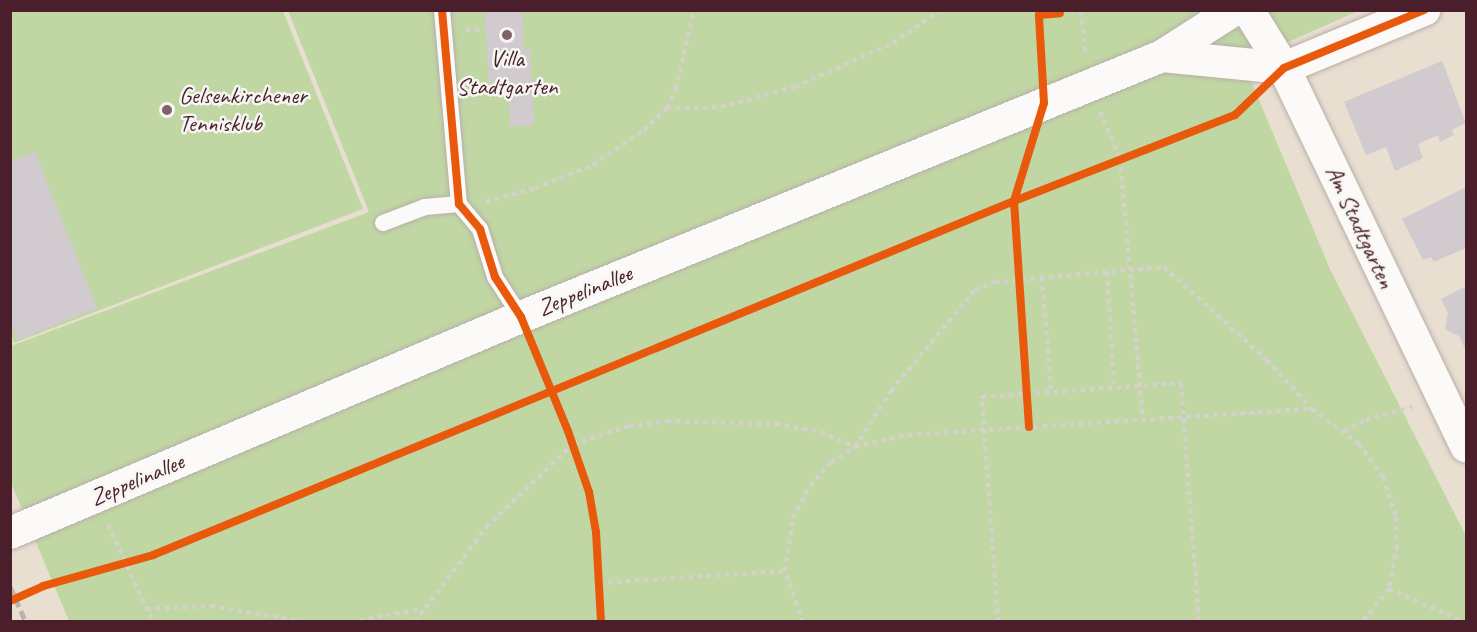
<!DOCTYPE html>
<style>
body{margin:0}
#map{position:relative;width:1477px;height:632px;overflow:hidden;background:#e8dfd1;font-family:Caveat,sans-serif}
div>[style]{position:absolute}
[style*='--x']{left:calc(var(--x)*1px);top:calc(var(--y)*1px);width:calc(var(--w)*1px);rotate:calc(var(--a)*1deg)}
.green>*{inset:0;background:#c0d7a4}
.building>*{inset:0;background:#d1cace}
.path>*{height:4px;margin-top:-2px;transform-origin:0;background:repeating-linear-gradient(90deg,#d6d1cf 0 4.5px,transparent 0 9px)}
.roads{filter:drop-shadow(0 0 2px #b9afa8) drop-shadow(0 0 2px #b9afa8)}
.lane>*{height:16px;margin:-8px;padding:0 8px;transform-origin:8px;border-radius:8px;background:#fcfaf8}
.street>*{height:32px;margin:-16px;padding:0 16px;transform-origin:16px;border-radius:16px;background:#fcfaf8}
.rail>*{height:4.5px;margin-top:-2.25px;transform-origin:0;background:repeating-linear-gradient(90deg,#b9b3b2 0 9px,transparent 0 13.5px)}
.cycleway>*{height:8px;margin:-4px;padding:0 4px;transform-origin:4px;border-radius:4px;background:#e8590c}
.dots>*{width:16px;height:16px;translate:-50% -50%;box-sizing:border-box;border:3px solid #f6f6f2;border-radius:50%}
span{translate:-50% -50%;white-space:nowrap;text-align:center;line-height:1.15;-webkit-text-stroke:5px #f6f6f2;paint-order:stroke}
.poi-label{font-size:24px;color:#4a1f2b}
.left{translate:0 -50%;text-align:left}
.street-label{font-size:24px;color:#4a1f2b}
.frame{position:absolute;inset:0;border:12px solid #4a1f2b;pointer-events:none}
</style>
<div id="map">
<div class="green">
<i style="clip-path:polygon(11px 11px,283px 11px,363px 209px,14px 343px,11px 334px)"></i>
<i style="clip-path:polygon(288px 11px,1358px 11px,1243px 62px,1330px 269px,1466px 536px,1466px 621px,69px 621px,11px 483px,11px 346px,369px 212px)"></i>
</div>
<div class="building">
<i style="clip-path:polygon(485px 10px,522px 10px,524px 50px,530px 49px,534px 125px,510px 126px,508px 81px,489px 82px)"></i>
<i style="clip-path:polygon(1442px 61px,1466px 123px,1452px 130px,1454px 135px,1440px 142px,1438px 135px,1418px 144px,1423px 158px,1395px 171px,1386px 147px,1366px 155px,1344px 102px)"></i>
<i style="clip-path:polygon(35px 152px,97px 308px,18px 340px,10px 322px,10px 162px)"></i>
<i style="clip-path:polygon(1466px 187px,1466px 248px,1434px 262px,1431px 257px,1423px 260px,1402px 219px)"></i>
<i style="clip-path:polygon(1466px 286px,1466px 351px,1459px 336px,1445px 329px,1448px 313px,1441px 299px)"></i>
</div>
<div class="path">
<i style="--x:1060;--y:10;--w:21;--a:3"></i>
<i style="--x:1081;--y:11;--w:45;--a:83.7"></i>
<i style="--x:466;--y:30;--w:20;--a:-3"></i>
<i style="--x:667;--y:108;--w:54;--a:-1.1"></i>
<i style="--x:721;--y:107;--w:77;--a:-15.1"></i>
<i style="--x:795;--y:87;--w:107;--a:-24.2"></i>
<i style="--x:893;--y:43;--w:58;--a:-34.5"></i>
<i style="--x:1100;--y:112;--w:50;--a:66.5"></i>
<i style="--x:1120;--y:158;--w:262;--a:85"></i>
<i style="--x:486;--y:202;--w:51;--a:-15.9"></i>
<i style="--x:535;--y:188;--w:62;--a:-21.6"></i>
<i style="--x:593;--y:165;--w:62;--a:-34.5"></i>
<i style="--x:644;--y:130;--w:32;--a:-44"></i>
<i style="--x:667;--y:108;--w:21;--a:-65"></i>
<i style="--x:676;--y:89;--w:81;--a:-77.2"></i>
<i style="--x:1107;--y:272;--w:116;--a:86.5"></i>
<i style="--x:1042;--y:277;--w:115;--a:85.5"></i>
<i style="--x:1344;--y:431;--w:25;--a:-27"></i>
<i style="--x:1366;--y:420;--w:48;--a:-15.8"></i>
<i style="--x:108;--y:525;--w:107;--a:65.1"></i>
<i style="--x:599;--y:583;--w:186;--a:-3.7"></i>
<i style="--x:1389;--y:589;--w:81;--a:24"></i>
<i style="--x:147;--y:609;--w:64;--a:-2.7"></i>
<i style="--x:211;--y:606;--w:96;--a:9.6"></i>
<i style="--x:351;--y:622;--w:72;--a:-10.4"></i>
<i style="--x:415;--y:622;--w:119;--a:-53.2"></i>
<i style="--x:486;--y:527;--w:120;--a:-43.7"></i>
<i style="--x:573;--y:444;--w:59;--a:-17.8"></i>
<i style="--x:629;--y:426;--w:38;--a:-7"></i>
<i style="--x:667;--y:421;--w:109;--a:1.6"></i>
<i style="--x:776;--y:424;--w:46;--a:10.1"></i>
<i style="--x:821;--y:432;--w:37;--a:24"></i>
<i style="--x:855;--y:447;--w:67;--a:-57.3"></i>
<i style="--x:891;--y:391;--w:131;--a:-50.3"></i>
<i style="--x:975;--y:290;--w:22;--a:-22"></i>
<i style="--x:995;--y:282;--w:170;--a:-5.1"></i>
<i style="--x:1164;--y:267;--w:139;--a:42.1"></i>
<i style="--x:1267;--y:360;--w:67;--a:47.4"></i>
<i style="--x:1312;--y:409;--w:59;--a:36.7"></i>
<i style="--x:1359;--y:444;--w:41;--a:54"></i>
<i style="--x:1383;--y:477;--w:42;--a:72"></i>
<i style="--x:1396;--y:517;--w:29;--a:88"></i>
<i style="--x:1397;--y:546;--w:44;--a:100.5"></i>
<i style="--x:1389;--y:589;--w:43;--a:129.3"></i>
<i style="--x:803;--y:622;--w:54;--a:-109.4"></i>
<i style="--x:785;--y:571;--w:54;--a:-81.4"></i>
<i style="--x:793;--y:518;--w:36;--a:-62"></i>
<i style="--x:810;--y:486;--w:32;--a:-49"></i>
<i style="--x:831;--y:462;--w:28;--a:-32"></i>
<i style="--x:855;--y:447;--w:54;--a:-12.8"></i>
<i style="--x:908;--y:435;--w:405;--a:-3.7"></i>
<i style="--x:998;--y:622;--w:226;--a:-94.1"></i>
<i style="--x:982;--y:397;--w:199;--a:-4"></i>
<i style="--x:1181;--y:383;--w:240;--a:85.7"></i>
</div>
<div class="roads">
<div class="lane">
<i style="--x:442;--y:10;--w:195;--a:85"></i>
<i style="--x:459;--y:204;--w:33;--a:50"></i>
<i style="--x:480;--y:229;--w:50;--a:72.6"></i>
<i style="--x:495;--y:277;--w:48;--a:57"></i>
<i style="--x:383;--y:223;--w:45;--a:-20.9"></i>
<i style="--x:425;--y:207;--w:34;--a:-5"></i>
</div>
<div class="street">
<i style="--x:1248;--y:10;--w:68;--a:58.2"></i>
<i style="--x:1284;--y:68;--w:420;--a:64.3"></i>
<i style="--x:1162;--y:56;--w:123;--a:5.6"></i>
<i style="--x:1284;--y:68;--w:152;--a:-22.5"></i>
<i style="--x:10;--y:533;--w:555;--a:-22.91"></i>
<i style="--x:521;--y:317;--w:692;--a:-22.15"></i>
<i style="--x:1162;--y:56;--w:85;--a:-32.6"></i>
</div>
</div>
<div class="rail">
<i style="--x:10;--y:586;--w:39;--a:66"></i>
</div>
<div class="cycleway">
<i style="--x:442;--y:10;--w:195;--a:85"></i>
<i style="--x:459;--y:204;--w:33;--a:50"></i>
<i style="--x:480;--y:229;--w:50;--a:72.6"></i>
<i style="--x:495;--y:277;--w:48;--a:57"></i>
<i style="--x:521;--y:317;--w:123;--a:67.6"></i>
<i style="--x:568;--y:431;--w:65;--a:71"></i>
<i style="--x:589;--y:492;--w:41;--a:80.1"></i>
<i style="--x:596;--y:532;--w:90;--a:86.8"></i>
<i style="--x:1029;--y:427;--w:226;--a:-93.8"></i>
<i style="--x:1014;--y:201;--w:102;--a:-73"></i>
<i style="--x:1044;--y:103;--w:88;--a:-93.3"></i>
<i style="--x:1039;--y:15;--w:21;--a:-5"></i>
<i style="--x:10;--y:601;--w:36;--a:-24"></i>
<i style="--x:43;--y:586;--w:114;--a:-15.7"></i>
<i style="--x:153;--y:555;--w:931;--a:-22.35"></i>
<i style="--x:1014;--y:201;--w:237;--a:-21.3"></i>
<i style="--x:1235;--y:115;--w:68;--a:-43.8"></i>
<i style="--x:1284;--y:68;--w:152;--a:-22.5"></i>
</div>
<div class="dots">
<i style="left:507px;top:35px;background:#816265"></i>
<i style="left:167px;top:110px;background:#816265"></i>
</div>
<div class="poi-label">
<span style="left:507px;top:73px">Villa<br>Stadtgarten</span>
<span class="left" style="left:179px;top:110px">Gelsenkirchener<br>Tennisklub</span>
</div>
<div class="street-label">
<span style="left:1360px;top:227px;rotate:65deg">Am Stadtgarten</span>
<span style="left:585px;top:291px;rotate:-22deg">Zeppelinallee</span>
<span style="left:137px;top:480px;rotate:-23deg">Zeppelinallee</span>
</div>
<div class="frame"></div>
</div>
